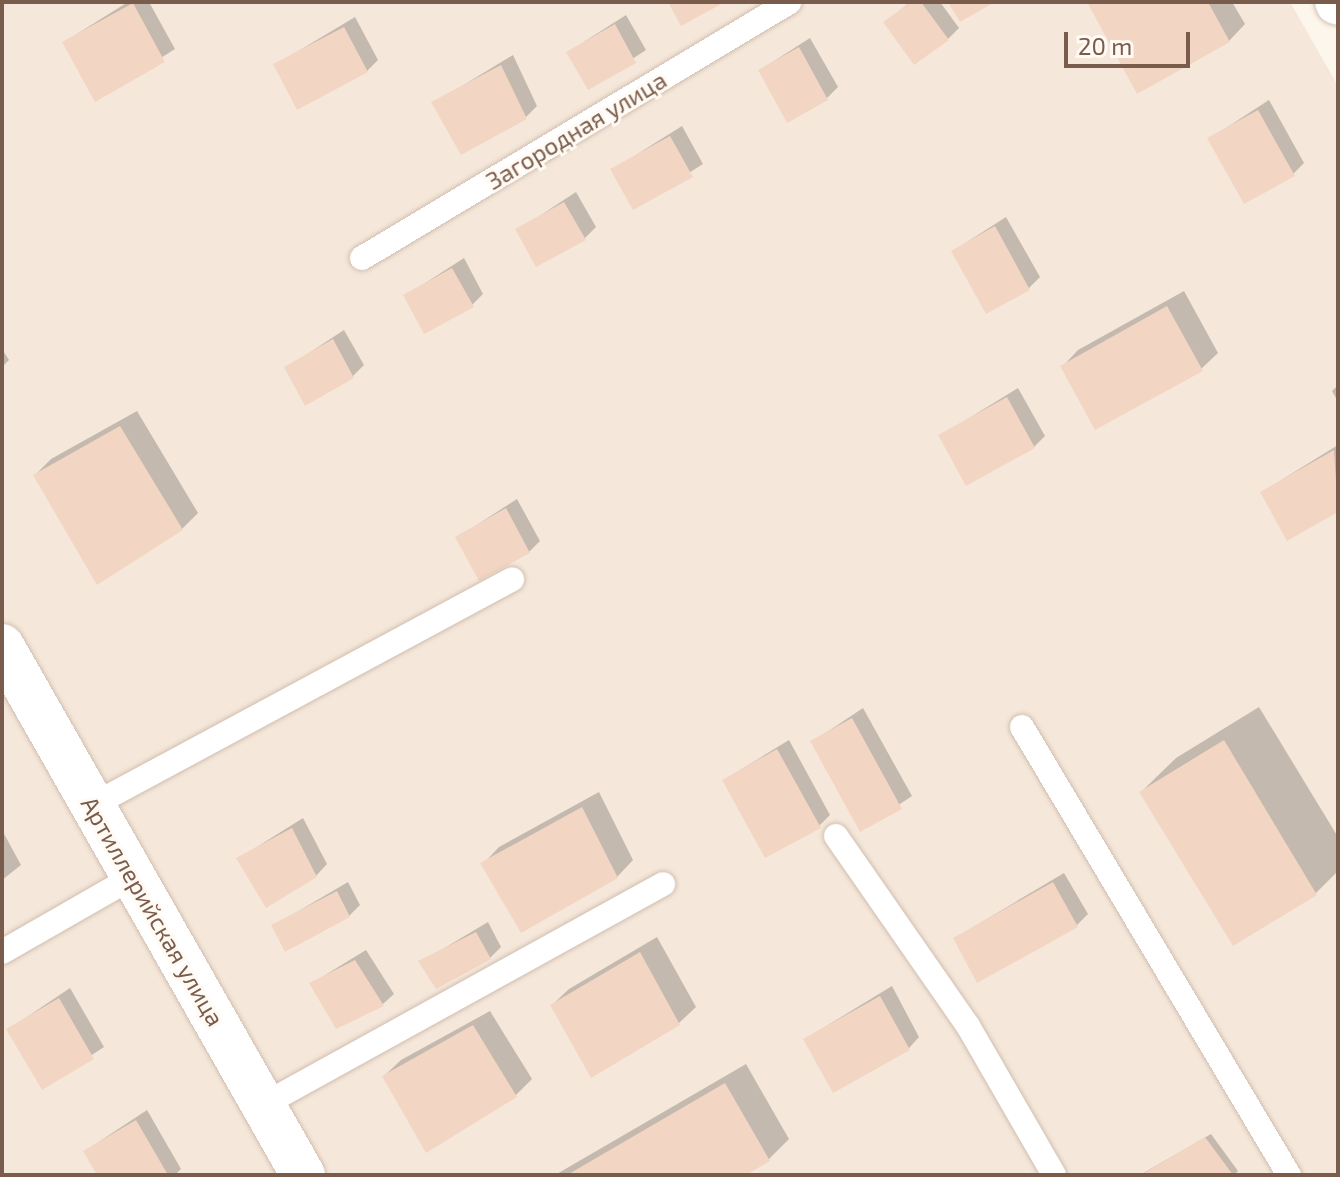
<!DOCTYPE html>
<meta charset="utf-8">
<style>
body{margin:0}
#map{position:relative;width:1340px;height:1177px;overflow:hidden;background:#fdf6ec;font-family:"Exo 2",sans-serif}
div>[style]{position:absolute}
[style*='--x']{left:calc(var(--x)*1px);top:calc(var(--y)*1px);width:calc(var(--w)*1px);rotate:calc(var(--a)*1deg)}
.residential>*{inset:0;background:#f5e8da}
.shadow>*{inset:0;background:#0003}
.building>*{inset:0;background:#f3d5c3}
.roads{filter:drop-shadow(0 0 2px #d1beb0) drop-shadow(0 0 2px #d1beb0)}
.lane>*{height:24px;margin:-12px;padding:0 12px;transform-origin:12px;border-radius:12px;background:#fff}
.street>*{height:44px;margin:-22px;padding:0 22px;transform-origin:22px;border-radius:22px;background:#fff}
span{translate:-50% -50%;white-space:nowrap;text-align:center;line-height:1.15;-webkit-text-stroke:6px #fffaf3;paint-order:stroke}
.street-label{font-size:24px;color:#7a5c4d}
.frame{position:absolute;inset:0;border:4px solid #7a5c4d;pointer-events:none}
.scale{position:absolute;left:1064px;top:32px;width:126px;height:36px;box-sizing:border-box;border:4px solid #7a5c4d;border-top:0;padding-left:10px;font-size:24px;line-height:28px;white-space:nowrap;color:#7a5c4d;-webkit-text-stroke:6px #fffaf3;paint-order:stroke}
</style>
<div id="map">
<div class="residential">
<i style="clip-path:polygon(2px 2px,1290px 2px,1338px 86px,1338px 1175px,2px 1175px)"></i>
</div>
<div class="shadow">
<i style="clip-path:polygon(128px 2px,149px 2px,175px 49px,96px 99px,64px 42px)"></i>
<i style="clip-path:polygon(910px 2px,940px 2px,959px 28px,948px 39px,886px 22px)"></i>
<i style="clip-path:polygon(1089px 2px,1232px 2px,1245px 24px,1229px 41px)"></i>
<i style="clip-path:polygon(626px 15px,646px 50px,588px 88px,568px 52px)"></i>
<i style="clip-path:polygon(355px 17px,378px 60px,367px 71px,275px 65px)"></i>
<i style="clip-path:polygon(810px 38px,838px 87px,827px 98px,760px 70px)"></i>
<i style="clip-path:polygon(513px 55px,537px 106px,526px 117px,434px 103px)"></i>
<i style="clip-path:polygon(1269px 100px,1304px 163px,1293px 174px,1209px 139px)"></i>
<i style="clip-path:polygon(682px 126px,703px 164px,633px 208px,612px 170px)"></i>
<i style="clip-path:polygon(576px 192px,596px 227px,585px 238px,518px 230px)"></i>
<i style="clip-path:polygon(1006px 217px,1040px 277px,1029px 288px,953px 251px)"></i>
<i style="clip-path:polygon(464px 258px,483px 294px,472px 305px,405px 296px)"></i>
<i style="clip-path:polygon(1184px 291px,1218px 353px,1201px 369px,1062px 367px,1078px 350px)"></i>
<i style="clip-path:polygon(344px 330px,364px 365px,353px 376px,286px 368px)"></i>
<i style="clip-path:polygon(2px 349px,9px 360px,2px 367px)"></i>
<i style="clip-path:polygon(1338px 385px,1338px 402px,1332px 391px)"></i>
<i style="clip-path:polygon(1018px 388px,1045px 436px,1034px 447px,940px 436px)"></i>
<i style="clip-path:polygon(137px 411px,198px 513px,182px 529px,35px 475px,51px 459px)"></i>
<i style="clip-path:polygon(1338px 445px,1338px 510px,1288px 538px,1262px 492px)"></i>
<i style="clip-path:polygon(517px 499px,540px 541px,529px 552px,458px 537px)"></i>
<i style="clip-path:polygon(1259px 707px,1338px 837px,1338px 871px,1316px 893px,1233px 944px,1141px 792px,1176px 758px)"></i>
<i style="clip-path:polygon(863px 708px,912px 796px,861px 830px,812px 742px)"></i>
<i style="clip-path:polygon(789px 740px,830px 815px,819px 826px,724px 780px)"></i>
<i style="clip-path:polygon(599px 792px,633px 860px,617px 877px,483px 864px,499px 847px)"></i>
<i style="clip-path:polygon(303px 818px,327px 864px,316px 876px,239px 858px)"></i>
<i style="clip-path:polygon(2px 830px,21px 865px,2px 880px)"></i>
<i style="clip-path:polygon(1064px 873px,1088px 914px,1077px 925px,955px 938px)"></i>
<i style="clip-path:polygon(348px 882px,360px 905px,349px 916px,273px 926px)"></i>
<i style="clip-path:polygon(488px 922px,501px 947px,490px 958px,421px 962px)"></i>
<i style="clip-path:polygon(657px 937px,696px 1007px,679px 1023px,592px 1076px,552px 1005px,569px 989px)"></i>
<i style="clip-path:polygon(366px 950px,394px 994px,383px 1004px,337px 1026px,312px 983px)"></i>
<i style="clip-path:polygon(892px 986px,919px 1037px,909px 1048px,805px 1039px)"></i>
<i style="clip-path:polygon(70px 988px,104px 1047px,43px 1087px,9px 1029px)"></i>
<i style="clip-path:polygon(490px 1011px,532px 1079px,516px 1095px,384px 1076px,401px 1060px)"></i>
<i style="clip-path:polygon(746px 1064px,789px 1139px,768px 1160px,742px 1175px,555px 1175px)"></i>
<i style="clip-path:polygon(147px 1110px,181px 1169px,175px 1175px,99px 1175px,85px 1151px)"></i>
<i style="clip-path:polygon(1211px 1134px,1238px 1171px,1234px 1175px,1140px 1175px)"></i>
</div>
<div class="building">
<i style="clip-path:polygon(668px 2px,725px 2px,681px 26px)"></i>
<i style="clip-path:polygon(911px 2px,921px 2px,949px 40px,914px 65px,883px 22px)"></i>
<i style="clip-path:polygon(948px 2px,995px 2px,960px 22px)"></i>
<i style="clip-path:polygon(1087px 2px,1208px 2px,1230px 42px,1137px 94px)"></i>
<i style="clip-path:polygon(133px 3px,165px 62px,95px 102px,62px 42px)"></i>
<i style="clip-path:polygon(615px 24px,636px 63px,588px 90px,566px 52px)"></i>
<i style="clip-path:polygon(344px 27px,368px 72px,297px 110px,273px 64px)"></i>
<i style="clip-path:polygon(799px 47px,828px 100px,787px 123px,758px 70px)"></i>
<i style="clip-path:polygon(501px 65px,527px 119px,461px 155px,431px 102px)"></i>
<i style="clip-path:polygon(1258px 110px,1295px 176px,1244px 204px,1207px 138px)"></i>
<i style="clip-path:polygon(670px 136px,693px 177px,633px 210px,610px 169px)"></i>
<i style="clip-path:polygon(564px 202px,586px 240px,536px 267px,515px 229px)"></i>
<i style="clip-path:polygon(995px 226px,1030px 290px,986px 314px,951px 251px)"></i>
<i style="clip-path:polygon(452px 268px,474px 307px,424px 334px,403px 295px)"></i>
<i style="clip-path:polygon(1167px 306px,1203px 371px,1095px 430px,1060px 366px)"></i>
<i style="clip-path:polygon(333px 339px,354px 378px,305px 406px,284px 367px)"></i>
<i style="clip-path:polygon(1007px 397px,1035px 448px,966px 486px,938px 435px)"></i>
<i style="clip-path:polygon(120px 426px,183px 530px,97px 585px,33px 475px)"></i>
<i style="clip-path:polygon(1334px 450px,1338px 512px,1287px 541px,1260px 492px)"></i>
<i style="clip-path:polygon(506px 508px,530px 553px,479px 581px,455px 537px)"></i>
<i style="clip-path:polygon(852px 718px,902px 809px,860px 832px,810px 741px)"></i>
<i style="clip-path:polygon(1224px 740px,1317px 895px,1233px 946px,1139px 792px)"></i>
<i style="clip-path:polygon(777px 749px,821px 828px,765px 858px,722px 780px)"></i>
<i style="clip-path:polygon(582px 807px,618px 878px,521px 933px,480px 863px)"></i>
<i style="clip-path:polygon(292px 828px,317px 877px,266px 908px,236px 858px)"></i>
<i style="clip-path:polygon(1053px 882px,1078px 927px,977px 983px,953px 938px)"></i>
<i style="clip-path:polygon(337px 891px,350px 917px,285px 952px,271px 925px)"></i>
<i style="clip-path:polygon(476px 932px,491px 959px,436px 989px,418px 961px)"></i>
<i style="clip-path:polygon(640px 952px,680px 1025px,591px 1078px,550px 1005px)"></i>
<i style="clip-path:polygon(355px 960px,384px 1006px,336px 1029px,309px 983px)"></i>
<i style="clip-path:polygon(880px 996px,910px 1050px,833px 1093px,803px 1039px)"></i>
<i style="clip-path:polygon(59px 998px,94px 1059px,42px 1090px,6px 1029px)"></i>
<i style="clip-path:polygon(473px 1025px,517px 1097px,426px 1153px,382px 1076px)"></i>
<i style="clip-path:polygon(725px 1083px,770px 1161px,746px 1175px,567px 1175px)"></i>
<i style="clip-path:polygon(136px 1120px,168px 1175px,97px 1175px,83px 1151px)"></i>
<i style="clip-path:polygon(1205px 1137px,1233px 1175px,1141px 1175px)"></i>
</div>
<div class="roads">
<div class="lane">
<i style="--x:362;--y:258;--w:498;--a:-30.9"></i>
<i style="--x:1022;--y:727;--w:522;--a:59.21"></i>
<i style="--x:93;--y:805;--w:476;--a:-28.3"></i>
<i style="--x:836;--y:836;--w:231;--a:55.2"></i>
<i style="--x:968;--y:1026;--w:172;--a:60"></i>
<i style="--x:2;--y:952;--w:151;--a:-29.8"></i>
<i style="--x:263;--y:1105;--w:457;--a:-28.9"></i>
</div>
<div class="street">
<i style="--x:1337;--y:2;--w:1;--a:45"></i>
<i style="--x:2;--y:646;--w:609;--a:60.36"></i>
</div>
</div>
<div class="street-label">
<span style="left:576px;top:130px;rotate:-31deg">Загородная улица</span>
<span style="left:153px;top:911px;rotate:60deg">Артиллерийская улица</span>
</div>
<div class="frame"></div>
<div class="scale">20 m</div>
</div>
